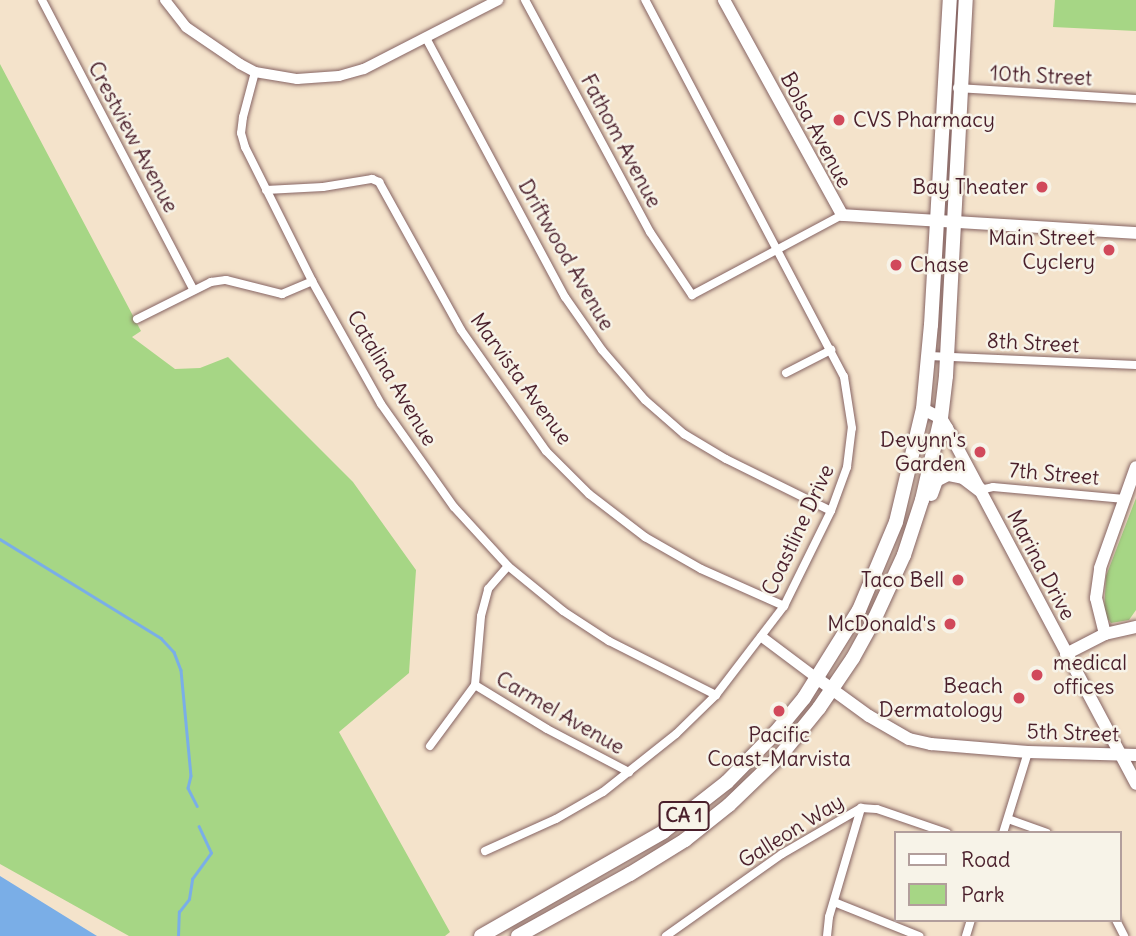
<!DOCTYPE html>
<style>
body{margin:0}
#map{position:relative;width:1136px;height:936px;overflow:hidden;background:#f4e3cb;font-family:Delius,sans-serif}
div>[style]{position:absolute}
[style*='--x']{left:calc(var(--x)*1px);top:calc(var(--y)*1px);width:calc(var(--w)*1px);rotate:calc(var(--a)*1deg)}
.green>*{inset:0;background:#a6d685}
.water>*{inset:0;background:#7aaee7}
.stream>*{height:2.5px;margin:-1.25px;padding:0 1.25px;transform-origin:1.25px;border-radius:1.25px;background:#7aaee7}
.roads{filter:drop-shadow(0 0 2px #866463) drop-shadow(0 0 2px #866463)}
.minor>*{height:8px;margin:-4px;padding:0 4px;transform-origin:4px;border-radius:4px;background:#fff}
.tertiary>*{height:10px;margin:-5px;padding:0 5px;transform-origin:5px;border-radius:5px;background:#fff}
.secondary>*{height:12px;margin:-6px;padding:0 6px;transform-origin:6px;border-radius:6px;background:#fff}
.trunk>*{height:14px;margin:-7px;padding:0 7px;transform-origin:7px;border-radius:7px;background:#fff}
.dots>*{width:19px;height:19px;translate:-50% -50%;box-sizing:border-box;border:4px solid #f7f3e8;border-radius:50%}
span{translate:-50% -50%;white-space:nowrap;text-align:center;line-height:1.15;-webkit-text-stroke:5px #f7f3e8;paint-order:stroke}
.shield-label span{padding:2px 5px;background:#f7f3e8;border:2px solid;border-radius:5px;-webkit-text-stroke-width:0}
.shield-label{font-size:19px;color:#4a1f2b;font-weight:700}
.street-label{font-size:21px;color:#4a1f2b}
.poi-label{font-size:21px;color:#4a1f2b}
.left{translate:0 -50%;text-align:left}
.right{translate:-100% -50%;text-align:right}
.legend{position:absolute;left:894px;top:831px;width:228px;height:91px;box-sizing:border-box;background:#f7f3e8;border:2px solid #b29e9c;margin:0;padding:9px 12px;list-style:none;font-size:21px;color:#4a1f2b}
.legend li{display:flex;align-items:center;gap:14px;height:35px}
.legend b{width:35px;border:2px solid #b29e9c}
</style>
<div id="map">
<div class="green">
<i style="clip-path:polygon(1055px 0,1136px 0,1136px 31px,1053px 27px)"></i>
<i style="clip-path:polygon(0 64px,141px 331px,132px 337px,175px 369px,200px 368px,228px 357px,353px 482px,416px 570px,409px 673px,339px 732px,450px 932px,445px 936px,129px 936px,0 864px)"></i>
<i style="clip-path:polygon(1136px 498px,1136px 610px,1129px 620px,1111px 623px,1109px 620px,1106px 620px,1104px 613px,1106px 576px)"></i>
</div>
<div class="water">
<i style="clip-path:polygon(0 876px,84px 928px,97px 936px,0 936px)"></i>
</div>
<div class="stream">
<i style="--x:0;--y:539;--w:189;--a:31.6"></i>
<i style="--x:161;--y:638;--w:19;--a:47"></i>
<i style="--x:174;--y:652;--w:19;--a:69"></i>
<i style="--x:181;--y:670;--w:106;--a:84.6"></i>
<i style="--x:191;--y:776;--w:12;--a:104"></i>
<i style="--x:188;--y:788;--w:20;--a:63"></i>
<i style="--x:178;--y:936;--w:24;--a:-88"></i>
<i style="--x:179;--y:912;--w:16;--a:-52"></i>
<i style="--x:189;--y:899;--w:20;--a:-81"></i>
<i style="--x:192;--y:879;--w:32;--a:-54"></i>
<i style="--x:211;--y:853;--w:29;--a:-115"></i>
</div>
<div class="roads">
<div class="minor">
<i style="--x:42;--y:0;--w:326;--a:62.4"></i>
<i style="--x:525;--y:0;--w:264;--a:61.7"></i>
<i style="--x:650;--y:232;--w:76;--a:56.3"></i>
<i style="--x:692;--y:295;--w:170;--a:-28.1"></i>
<i style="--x:426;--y:38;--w:294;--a:61.8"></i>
<i style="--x:565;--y:297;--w:65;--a:55.1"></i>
<i style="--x:602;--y:350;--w:66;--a:49.3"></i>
<i style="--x:645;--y:400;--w:52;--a:41.1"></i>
<i style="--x:684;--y:434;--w:49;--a:30.8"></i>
<i style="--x:726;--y:459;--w:117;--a:26.3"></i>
<i style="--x:255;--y:72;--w:47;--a:104.9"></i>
<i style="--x:243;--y:117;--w:16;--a:97"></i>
<i style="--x:241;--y:133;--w:15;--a:74"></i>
<i style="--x:245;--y:147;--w:150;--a:63.4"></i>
<i style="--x:312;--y:281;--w:141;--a:60.7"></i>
<i style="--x:381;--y:404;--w:126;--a:54.7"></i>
<i style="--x:454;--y:507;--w:80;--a:47.5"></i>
<i style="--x:508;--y:566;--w:71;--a:39.3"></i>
<i style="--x:563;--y:611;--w:55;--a:33.1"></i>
<i style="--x:609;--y:641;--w:120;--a:26.8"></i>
<i style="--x:957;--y:88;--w:179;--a:3.5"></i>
<i style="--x:266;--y:190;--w:57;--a:-3"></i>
<i style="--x:323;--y:187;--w:50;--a:-9.3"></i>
<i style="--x:372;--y:179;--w:8;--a:23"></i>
<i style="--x:379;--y:182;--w:169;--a:61"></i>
<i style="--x:461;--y:330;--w:148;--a:54.9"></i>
<i style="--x:546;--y:451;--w:61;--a:45"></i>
<i style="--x:589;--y:494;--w:71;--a:37.5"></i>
<i style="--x:645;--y:537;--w:64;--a:29.7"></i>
<i style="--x:701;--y:569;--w:91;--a:24"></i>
<i style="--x:137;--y:319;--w:83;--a:-26.6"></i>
<i style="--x:211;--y:282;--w:15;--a:-8"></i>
<i style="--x:226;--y:280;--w:58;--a:14"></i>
<i style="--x:282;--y:294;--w:33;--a:-23"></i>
<i style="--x:929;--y:356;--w:207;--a:2.5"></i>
<i style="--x:786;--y:373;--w:51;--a:-27.1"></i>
<i style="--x:980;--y:490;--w:13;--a:-13"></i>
<i style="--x:993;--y:487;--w:132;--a:5.2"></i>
<i style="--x:475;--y:685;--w:84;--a:31.4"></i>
<i style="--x:547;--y:729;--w:93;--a:27.7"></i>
<i style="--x:430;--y:746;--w:76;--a:-53.6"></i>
<i style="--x:475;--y:685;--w:69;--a:-85"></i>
<i style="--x:481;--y:616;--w:28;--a:-75"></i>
<i style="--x:488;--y:589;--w:30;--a:-49"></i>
<i style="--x:1008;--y:819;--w:41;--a:19.7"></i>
<i style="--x:1003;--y:833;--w:85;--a:-72.8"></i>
<i style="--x:485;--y:851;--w:78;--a:-24.3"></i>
<i style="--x:556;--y:819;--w:54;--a:-29.9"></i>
<i style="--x:603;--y:792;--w:93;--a:-38.5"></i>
<i style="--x:676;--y:734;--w:56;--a:-44.3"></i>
<i style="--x:716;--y:695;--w:112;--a:-52.6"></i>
<i style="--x:784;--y:606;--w:106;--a:-63.7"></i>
<i style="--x:831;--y:511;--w:47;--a:-70"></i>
<i style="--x:847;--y:467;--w:39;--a:-83"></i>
<i style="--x:852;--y:428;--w:52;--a:-98.9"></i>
<i style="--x:844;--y:377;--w:426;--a:-117.8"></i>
<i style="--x:834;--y:902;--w:92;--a:21.8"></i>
<i style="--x:1116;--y:920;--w:18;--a:63"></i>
<i style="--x:666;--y:936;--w:142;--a:-35.3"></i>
<i style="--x:782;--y:854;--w:91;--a:-30.2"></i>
<i style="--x:861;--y:808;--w:16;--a:4"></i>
<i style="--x:877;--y:809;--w:74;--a:18.9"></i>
<i style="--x:827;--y:936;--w:19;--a:-84"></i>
<i style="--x:829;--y:917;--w:114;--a:-73.6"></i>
<i style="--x:966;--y:936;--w:17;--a:-73"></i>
</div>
<div class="tertiary">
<i style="--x:165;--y:0;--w:34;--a:52"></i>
<i style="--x:186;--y:27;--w:65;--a:34.4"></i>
<i style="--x:240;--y:64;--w:17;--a:28"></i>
<i style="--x:255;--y:72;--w:43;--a:9.5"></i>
<i style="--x:297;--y:79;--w:42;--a:-4.1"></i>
<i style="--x:339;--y:76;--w:26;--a:-16"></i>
<i style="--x:364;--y:69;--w:151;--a:-27.2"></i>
<i style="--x:762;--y:637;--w:70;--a:36.9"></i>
</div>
<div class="secondary">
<i style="--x:724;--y:0;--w:245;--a:61.2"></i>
<i style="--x:842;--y:215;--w:295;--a:3.5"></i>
<i style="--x:923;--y:409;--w:20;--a:27"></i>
<i style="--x:941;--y:418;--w:12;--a:59"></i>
<i style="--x:947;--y:428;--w:403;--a:62"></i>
<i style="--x:1105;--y:634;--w:37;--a:-104"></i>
<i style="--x:1096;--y:598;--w:30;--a:-82"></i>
<i style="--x:1100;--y:568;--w:107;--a:-70.4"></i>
<i style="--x:1066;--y:654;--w:44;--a:-27.1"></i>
<i style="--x:1105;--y:634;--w:32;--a:-13"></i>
<i style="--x:818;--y:679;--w:63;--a:36"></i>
<i style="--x:869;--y:716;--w:46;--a:29.9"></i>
<i style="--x:909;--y:739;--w:23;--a:13"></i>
<i style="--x:931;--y:744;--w:97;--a:4.7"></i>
<i style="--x:1028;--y:752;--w:108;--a:1.6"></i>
</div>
<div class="trunk">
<i style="--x:931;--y:494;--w:15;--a:-70"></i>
<i style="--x:936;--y:480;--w:13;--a:-27"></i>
<i style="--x:948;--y:474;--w:15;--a:11"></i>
<i style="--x:963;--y:477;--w:21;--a:37"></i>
<i style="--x:481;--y:936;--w:210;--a:-29.7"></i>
<i style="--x:663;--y:832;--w:81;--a:-38"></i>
<i style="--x:727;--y:782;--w:70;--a:-45.6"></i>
<i style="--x:776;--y:732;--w:44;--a:-50.5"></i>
<i style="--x:804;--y:698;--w:104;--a:-58"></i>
<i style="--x:859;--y:610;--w:95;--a:-67.2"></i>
<i style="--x:896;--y:522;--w:116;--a:-76.6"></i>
<i style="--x:923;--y:409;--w:84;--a:-84.6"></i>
<i style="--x:931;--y:325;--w:326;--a:-86.7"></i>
<i style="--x:518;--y:936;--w:128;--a:-29"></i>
<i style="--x:630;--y:874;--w:65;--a:-31.7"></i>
<i style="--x:685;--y:840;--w:56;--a:-38.5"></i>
<i style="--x:729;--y:805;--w:71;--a:-43.9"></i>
<i style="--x:780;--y:756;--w:62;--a:-50.9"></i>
<i style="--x:819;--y:708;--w:60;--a:-55.8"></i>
<i style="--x:853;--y:658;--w:46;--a:-61.2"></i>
<i style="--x:875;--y:618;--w:69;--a:-65.3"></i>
<i style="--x:904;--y:555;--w:58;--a:-71.9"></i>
<i style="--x:922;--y:500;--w:84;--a:-77"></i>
<i style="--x:941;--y:418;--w:42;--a:-83.2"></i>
<i style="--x:946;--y:376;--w:377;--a:-87"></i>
</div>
</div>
<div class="dots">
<i style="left:839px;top:120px;background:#d1495b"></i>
<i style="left:1042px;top:187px;background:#d1495b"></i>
<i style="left:1109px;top:250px;background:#d1495b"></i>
<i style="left:896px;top:265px;background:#d1495b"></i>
<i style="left:980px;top:452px;background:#d1495b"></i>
<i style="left:958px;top:580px;background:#d1495b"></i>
<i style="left:950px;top:624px;background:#d1495b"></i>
<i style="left:1037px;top:675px;background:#d1495b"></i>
<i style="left:1019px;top:698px;background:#d1495b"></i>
<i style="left:779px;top:711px;background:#d1495b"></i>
</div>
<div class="shield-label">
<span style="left:684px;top:816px">CA 1</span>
</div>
<div class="street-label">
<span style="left:1041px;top:76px;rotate:3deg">10th Street</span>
<span style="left:816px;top:130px;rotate:62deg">Bolsa Avenue</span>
<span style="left:133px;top:137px;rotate:62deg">Crestview Avenue</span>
<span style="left:621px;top:141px;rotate:62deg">Fathom Avenue</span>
<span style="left:566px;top:255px;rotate:60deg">Driftwood Avenue</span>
<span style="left:1033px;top:343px;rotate:3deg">8th Street</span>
<span style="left:392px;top:378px;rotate:59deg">Catalina Avenue</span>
<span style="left:521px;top:379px;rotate:54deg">Marvista Avenue</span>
<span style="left:1054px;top:474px;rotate:5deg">7th Street</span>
<span style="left:798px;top:530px;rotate:-65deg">Coastline Drive</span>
<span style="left:1041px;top:565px;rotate:62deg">Marina Drive</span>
<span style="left:560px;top:713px;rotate:30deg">Carmel Avenue</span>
<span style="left:1073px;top:733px;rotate:2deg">5th Street</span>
<span style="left:791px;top:831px;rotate:-32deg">Galleon Way</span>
</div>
<div class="poi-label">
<span class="left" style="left:853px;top:120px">CVS Pharmacy</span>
<span class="right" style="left:1028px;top:187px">Bay Theater</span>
<span class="right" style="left:1095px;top:250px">Main Street<br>Cyclery</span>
<span class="left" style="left:910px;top:265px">Chase</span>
<span class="right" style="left:966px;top:452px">Devynn's<br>Garden</span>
<span class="right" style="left:944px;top:580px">Taco Bell</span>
<span class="right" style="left:936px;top:624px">McDonald's</span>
<span class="left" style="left:1053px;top:675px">medical<br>offices</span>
<span class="right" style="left:1003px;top:698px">Beach<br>Dermatology</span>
<span style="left:779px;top:747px">Pacific<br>Coast-Marvista</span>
</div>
<ul class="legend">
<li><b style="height:9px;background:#fff"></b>Road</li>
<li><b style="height:19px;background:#a6d685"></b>Park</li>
</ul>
</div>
